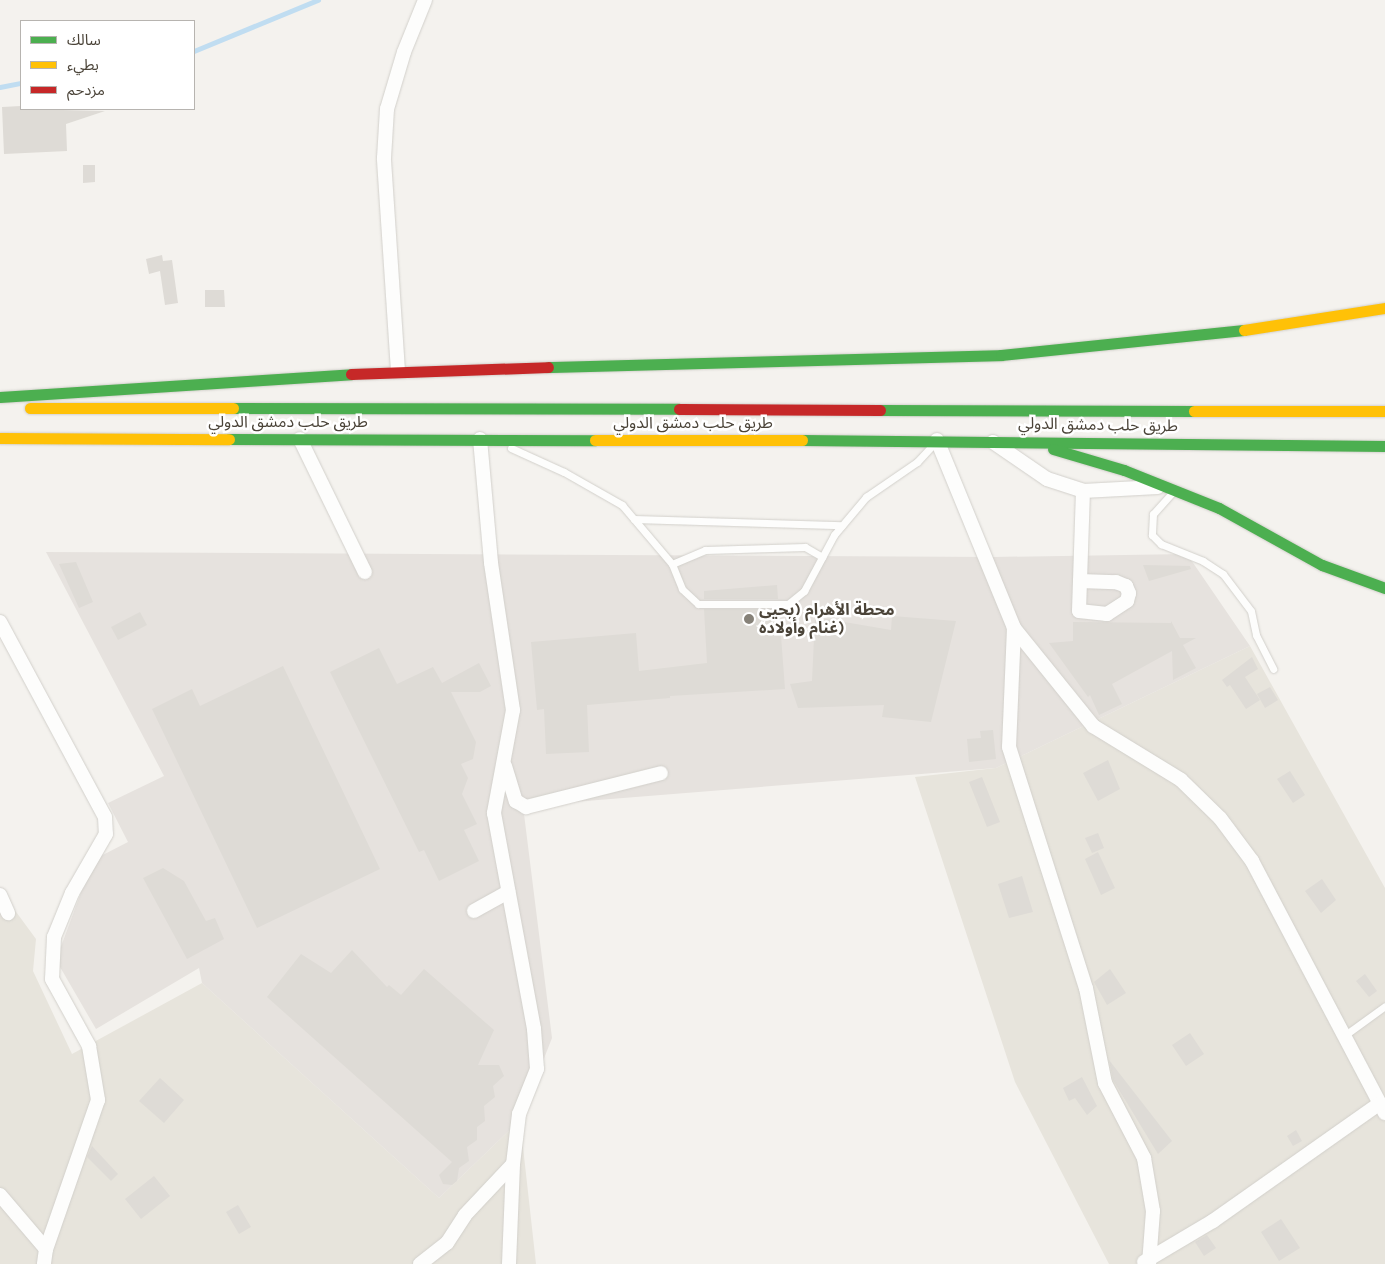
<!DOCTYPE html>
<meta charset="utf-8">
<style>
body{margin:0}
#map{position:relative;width:1385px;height:1264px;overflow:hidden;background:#f4f2ee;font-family:Karla,"Noto Sans Arabic",sans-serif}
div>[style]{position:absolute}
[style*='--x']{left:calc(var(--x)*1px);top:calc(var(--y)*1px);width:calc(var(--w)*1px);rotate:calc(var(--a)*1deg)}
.residential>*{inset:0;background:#e7e4dc}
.industrial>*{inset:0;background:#e6e2de}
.stream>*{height:4.5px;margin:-2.25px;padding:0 2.25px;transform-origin:2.25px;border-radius:2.25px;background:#c0ddf1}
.building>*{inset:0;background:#dedbd6}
.roads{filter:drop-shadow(0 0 1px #d2d0cb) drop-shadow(0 0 1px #d2d0cb)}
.lane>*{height:7px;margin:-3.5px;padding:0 3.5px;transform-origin:3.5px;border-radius:3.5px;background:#fdfdfc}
.street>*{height:14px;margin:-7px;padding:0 7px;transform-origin:7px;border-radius:7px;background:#fdfdfc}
.fast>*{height:11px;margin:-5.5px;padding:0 5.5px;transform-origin:5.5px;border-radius:5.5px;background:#4caf50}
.slow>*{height:11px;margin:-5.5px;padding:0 5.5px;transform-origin:5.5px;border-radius:5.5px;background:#ffc107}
.jam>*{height:11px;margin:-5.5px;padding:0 5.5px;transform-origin:5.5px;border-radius:5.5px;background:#c62828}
.dots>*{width:14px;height:14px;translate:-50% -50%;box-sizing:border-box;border:2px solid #fff;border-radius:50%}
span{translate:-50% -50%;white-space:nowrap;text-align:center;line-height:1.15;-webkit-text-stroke:5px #fff;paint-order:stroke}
.street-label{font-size:16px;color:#4b4439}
.poi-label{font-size:16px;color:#4b4439;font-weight:700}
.left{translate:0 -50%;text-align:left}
.legend{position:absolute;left:20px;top:20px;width:175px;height:90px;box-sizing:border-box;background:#fff;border:1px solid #b7b4b0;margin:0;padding:6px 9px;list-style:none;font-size:15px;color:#4b4439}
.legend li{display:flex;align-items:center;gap:10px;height:25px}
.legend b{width:25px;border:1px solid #b7b4b0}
</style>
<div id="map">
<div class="residential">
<i style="clip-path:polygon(1250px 646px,1385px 888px,1385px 1264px,1109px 1264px,1015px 1082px,915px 777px,996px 768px)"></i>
<i style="clip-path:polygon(0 890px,36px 939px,33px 971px,72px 1054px,202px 983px,439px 1198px,520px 1120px,536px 1264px,0 1264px)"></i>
</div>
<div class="industrial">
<i style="clip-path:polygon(46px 552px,993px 557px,1187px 554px,1250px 646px,996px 768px,523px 806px,552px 1038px,520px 1120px,439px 1198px,202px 983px,199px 968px,96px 1029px,56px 960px,93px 860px,128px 842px,108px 803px,164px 776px)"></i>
</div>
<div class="stream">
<i style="--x:194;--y:51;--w:134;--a:-22.4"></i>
<i style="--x:0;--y:87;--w:21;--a:-11"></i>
</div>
<div class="building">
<i style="clip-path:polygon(21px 106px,21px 109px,105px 111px,66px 124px,67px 151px,4px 154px,2px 107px)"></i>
<i style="clip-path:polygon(83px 165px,95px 165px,95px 182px,83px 183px)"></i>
<i style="clip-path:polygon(162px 255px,163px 261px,172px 260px,178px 303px,165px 305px,160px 271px,149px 274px,146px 259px)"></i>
<i style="clip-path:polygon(205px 290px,224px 290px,225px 307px,205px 307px)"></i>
<i style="clip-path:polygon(76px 562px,93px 602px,79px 608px,59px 564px)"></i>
<i style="clip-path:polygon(1143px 565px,1190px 566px,1191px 569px,1149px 581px)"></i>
<i style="clip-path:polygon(777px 585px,778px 599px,704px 599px,704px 591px)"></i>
<i style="clip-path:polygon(704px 609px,779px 609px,785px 689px,670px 696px,670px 698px,587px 705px,589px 752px,546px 754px,544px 709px,537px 710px,531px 642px,636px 633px,639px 671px,707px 663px)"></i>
<i style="clip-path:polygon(140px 612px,147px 625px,118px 640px,111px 627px)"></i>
<i style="clip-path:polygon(892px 616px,956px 621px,931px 722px,882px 717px,884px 705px,798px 708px,790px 684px,812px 681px,815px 617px,891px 630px)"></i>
<i style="clip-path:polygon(1171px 621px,1180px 638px,1196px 638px,1183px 645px,1196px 668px,1173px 680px,1172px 651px,1112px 684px,1122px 704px,1099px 715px,1090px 695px,1088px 697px,1049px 643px,1073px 641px,1073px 622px,1171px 623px)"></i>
<i style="clip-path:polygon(379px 648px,397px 684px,433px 667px,442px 683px,479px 663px,491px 686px,480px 692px,451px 692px,476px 742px,473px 759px,461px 764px,468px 778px,462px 794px,477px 824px,464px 830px,479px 861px,439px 881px,424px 850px,419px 852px,330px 672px)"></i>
<i style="clip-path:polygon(1252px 657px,1258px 669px,1245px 677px,1260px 700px,1246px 709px,1230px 685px,1227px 687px,1222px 680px)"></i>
<i style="clip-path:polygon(283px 666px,380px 869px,257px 928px,152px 709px,192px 689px,200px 706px)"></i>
<i style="clip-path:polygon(1270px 687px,1278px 700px,1265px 708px,1257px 694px)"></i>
<i style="clip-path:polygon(993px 730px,996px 759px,969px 762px,967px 739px,981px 738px,980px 731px)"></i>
<i style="clip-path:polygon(1108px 760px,1120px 789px,1098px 801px,1083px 773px)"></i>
<i style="clip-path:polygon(1290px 771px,1305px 795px,1293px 803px,1277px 779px)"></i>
<i style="clip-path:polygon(982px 777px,1000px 822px,987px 827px,969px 782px)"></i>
<i style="clip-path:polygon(1098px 833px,1104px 848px,1092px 853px,1085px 838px)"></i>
<i style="clip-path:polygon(1098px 852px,1115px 888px,1101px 895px,1085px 859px)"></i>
<i style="clip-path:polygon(163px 868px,184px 881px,206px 921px,215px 918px,224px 939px,187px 959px,143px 878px)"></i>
<i style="clip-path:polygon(1022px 876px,1033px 912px,1009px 918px,998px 884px)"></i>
<i style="clip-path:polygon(1322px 879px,1336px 900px,1321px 913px,1305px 891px)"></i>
<i style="clip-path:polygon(352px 950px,387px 987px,389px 985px,401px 995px,424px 969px,494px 1030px,478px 1065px,499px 1065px,504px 1076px,493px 1086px,495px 1097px,484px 1106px,485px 1121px,477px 1127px,477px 1140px,467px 1147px,469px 1161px,459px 1168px,457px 1181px,452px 1185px,443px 1184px,439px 1175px,452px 1162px,267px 997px,301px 954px,331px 973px)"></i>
<i style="clip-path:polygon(1110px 969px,1126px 993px,1107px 1005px,1094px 982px)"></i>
<i style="clip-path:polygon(1365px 974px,1377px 991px,1369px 997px,1356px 981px)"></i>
<i style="clip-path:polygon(1190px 1033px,1204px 1054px,1186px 1066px,1172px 1045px)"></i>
<i style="clip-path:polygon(1109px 1060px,1172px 1141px,1158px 1154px,1113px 1080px)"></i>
<i style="clip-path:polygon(1082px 1077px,1097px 1106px,1087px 1115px,1075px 1098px,1069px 1101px,1063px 1088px)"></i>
<i style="clip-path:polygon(160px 1078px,184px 1100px,164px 1123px,139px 1101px)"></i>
<i style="clip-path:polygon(1296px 1130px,1302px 1141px,1293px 1146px,1287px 1136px)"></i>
<i style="clip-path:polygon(92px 1146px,118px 1174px,111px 1181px,87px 1157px)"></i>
<i style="clip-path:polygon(154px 1176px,170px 1196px,141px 1219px,125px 1199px)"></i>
<i style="clip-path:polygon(238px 1205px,251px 1227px,239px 1234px,226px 1212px)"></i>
<i style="clip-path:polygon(1281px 1219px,1300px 1248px,1279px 1261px,1261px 1232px)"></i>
<i style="clip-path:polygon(1207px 1235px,1216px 1248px,1204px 1256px,1195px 1242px)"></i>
</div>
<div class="roads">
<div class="lane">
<i style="--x:511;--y:448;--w:58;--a:24.4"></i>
<i style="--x:564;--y:472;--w:67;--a:29.6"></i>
<i style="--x:622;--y:505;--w:77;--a:49.7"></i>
<i style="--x:672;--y:564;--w:27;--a:68"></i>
<i style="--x:682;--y:589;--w:22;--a:43"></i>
<i style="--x:698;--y:604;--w:90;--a:0"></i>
<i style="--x:788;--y:604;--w:21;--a:-39"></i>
<i style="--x:804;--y:591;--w:64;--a:-61.8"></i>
<i style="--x:834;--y:535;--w:50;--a:-49.9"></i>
<i style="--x:866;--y:497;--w:62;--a:-34.5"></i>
<i style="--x:917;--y:462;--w:22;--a:-47"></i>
<i style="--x:1171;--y:494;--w:27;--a:132"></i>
<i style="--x:1153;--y:514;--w:21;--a:93"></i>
<i style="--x:1152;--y:535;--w:13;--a:45"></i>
<i style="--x:1161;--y:544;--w:45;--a:22"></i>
<i style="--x:1203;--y:561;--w:24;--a:33"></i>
<i style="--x:1223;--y:574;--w:46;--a:52.9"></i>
<i style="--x:1251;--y:611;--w:25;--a:78"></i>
<i style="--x:1256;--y:635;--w:38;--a:63"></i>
<i style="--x:634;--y:519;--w:208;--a:1.7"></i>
<i style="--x:672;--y:564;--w:36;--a:-23"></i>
<i style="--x:705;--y:550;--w:100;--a:-1.7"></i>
<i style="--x:805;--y:547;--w:20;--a:30"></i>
<i style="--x:1345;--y:1035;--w:49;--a:-35.9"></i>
</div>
<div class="street">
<i style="--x:398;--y:371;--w:213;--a:-93.8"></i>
<i style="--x:384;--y:158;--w:49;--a:-86.5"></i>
<i style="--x:387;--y:109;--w:59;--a:-73.4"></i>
<i style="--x:404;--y:52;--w:56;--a:-68"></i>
<i style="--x:300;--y:439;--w:148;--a:64"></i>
<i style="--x:480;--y:439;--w:124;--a:84.9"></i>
<i style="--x:491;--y:563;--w:149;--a:81.5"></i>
<i style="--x:513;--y:710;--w:105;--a:100.5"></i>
<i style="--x:494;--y:813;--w:220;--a:79.5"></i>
<i style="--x:534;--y:1029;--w:40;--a:85.7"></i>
<i style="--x:537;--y:1069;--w:48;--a:111.8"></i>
<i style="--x:519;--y:1114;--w:50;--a:96.8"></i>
<i style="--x:513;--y:1164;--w:100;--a:92.3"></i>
<i style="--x:937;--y:440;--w:203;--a:67.7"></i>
<i style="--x:1014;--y:628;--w:119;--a:92.4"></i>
<i style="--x:1009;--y:747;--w:253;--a:72.3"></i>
<i style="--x:1086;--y:988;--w:97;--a:78.7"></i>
<i style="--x:1105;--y:1083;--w:85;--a:62.5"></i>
<i style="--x:1144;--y:1158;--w:54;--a:80.4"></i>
<i style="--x:1153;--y:1211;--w:53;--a:94.3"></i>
<i style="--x:993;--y:442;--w:65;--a:34.4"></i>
<i style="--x:1047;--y:479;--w:38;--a:18"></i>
<i style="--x:1083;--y:491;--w:75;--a:-3.1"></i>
<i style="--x:1080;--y:581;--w:36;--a:2"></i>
<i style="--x:1116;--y:582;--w:11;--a:22"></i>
<i style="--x:1126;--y:586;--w:8;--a:67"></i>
<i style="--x:1129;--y:593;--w:8;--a:104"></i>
<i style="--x:1127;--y:601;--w:24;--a:147"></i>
<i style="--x:1107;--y:614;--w:28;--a:-174"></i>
<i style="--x:1079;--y:611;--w:120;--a:-88.1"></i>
<i style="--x:0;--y:622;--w:221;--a:61.7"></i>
<i style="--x:105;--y:817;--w:17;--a:87"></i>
<i style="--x:106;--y:834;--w:68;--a:120"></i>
<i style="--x:72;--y:893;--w:48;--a:112.2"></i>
<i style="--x:54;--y:937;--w:42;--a:92.7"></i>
<i style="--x:52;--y:979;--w:77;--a:61.1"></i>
<i style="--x:89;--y:1046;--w:55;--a:80.5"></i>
<i style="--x:98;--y:1100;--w:158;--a:109.2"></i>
<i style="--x:46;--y:1249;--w:15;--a:98"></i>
<i style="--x:1014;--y:628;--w:126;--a:51.1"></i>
<i style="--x:1093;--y:726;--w:103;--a:31.5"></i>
<i style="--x:1181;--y:780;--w:54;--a:44.3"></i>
<i style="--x:1220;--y:818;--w:54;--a:53.3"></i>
<i style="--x:1252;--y:861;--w:285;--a:62.2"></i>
<i style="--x:505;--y:766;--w:37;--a:73"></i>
<i style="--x:516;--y:801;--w:12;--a:31"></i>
<i style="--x:526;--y:807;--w:139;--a:-14.1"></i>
<i style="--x:0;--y:895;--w:20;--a:66"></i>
<i style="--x:474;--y:911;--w:39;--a:-29"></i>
<i style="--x:0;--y:1195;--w:71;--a:49.6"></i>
<i style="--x:1144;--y:1262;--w:80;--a:-30.7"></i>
<i style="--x:1213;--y:1221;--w:204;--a:-35.2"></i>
<i style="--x:420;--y:1264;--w:34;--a:-38"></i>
<i style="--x:447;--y:1243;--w:33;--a:-57"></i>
<i style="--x:465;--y:1215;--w:70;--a:-46.7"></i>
</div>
<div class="fast">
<i style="--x:548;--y:367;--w:453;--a:-1.5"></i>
<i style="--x:1001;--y:355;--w:244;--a:-5.9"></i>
<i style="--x:0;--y:397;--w:352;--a:-3.7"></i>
<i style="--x:233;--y:408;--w:446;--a:0.1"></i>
<i style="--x:880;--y:410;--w:314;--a:0.2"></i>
<i style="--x:229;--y:439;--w:366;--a:0.2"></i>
<i style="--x:802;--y:440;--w:583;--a:0.59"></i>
<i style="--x:1053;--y:449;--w:74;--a:16.5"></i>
<i style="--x:1124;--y:470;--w:102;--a:21.8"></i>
<i style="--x:1219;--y:508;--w:118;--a:29"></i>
<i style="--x:1322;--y:565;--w:67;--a:20.1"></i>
</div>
<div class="slow">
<i style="--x:1244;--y:330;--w:143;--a:-8.9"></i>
<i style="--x:30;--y:408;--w:203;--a:0"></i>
<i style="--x:1194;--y:411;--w:191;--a:0"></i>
<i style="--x:0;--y:438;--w:229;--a:0.3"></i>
<i style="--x:595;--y:440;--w:207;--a:0"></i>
</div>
<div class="jam">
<i style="--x:351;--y:374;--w:197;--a:-2"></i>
<i style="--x:679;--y:409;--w:201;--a:0.3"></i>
</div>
</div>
<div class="dots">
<i style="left:749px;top:619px;background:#868178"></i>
</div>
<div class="street-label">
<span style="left:288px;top:422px">طريق حلب دمشق الدولي</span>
<span style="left:693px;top:423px">طريق حلب دمشق الدولي</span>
<span style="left:1098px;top:425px;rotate:1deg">طريق حلب دمشق الدولي</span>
</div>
<div class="poi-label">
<span class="left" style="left:759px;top:619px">محطة الأهرام (يحيى<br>غنام وأولاده)</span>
</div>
<ul class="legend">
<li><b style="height:6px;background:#4caf50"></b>سالك</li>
<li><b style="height:6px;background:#ffc107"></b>بطيء</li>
<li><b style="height:6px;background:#c62828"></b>مزدحم</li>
</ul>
</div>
